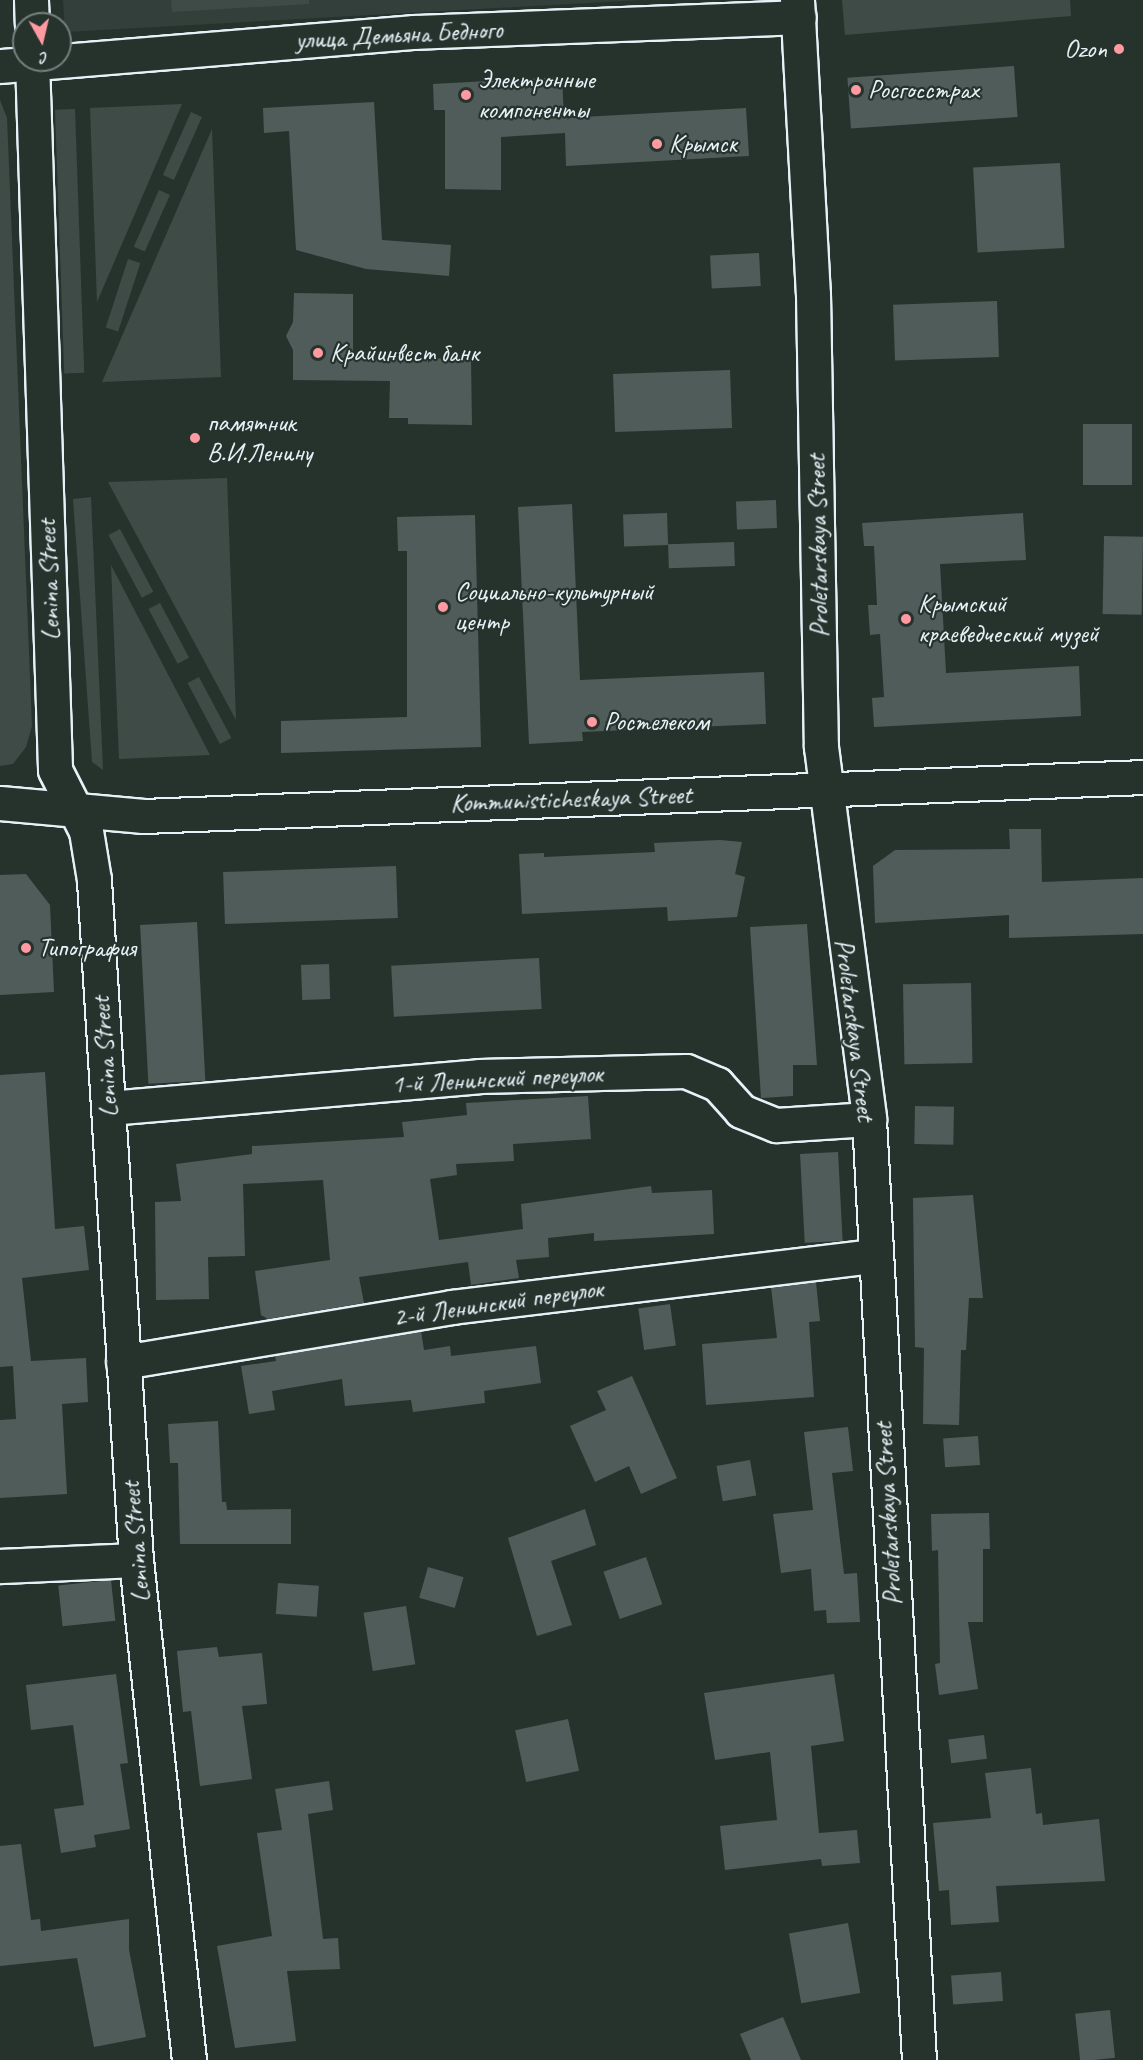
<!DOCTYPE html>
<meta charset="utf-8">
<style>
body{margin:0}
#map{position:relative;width:1143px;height:2060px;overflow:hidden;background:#26332d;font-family:Caveat,sans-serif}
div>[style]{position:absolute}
.built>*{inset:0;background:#333f3a}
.green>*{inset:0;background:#3e4b47;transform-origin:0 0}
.building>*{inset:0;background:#505c59;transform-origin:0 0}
.roads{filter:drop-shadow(2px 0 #e8f1f8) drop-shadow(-2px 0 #e8f1f8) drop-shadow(0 2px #e8f1f8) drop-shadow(0 -2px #e8f1f8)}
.minor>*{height:33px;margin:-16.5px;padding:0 16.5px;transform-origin:16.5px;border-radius:16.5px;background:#26332d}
.major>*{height:33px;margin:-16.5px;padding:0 16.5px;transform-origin:16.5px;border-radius:16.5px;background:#26332d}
.dots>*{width:16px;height:16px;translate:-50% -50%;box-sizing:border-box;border:3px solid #26332d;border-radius:50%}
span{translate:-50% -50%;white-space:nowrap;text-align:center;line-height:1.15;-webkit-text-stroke:4.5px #26332d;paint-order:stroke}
.street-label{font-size:26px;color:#e8f1f8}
.poi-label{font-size:26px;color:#e8f1f8}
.right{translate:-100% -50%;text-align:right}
.left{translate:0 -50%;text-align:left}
.north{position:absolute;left:12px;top:12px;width:60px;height:60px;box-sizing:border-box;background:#26332d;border:2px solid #747f7e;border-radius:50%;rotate:172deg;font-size:16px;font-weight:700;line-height:24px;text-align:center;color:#e8f1f8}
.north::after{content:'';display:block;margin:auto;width:21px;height:27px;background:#ff9aa2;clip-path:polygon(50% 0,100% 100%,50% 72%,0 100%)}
</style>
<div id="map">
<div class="built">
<i style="clip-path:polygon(63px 0,642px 0,65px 32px)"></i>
</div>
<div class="green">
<i style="clip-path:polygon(171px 0,309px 0,309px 4px,172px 12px)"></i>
<i style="clip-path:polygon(842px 0,1070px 0,1071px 16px,845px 35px)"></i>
<i style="clip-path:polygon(0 100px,7px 118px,32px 726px,26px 747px,13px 764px,0 766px)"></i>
<i style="clip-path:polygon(182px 104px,97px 302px,90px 108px)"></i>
<i style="left:75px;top:109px;width:264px;height:20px;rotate:88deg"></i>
<i style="left:191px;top:112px;width:12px;height:69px;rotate:24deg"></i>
<i style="clip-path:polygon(212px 129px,221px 377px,102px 382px)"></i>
<i style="left:159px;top:190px;width:12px;height:62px;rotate:24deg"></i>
<i style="left:128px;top:259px;width:13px;height:72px;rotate:18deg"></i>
<i style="clip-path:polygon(227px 478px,236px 720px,108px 482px)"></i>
<i style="clip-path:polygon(91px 497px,103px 770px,92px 762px,73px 499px)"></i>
<i style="left:120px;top:529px;width:71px;height:13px;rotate:62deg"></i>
<i style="clip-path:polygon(111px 565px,210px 755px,119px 759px)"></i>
<i style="left:160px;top:603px;width:62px;height:13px;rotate:62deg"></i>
<i style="left:199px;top:677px;width:69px;height:13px;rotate:62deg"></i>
</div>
<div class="building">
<i style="left:1014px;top:66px;width:51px;height:167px;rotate:86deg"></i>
<i style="clip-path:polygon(562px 77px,564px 118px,746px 108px,749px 156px,566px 166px,565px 133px,501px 137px,501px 190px,445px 189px,445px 110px,434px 110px,433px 84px)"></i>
<i style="clip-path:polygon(374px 102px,382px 240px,451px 245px,449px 276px,366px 269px,296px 250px,289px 131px,264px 133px,263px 108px)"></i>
<i style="left:1060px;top:163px;width:85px;height:87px;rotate:87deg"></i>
<i style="left:759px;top:253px;width:33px;height:49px;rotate:87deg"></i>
<i style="clip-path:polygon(294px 293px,353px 294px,353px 357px,471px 359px,472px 425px,408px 424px,408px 418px,389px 418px,390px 381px,293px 380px,293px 350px,286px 336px,293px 322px)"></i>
<i style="left:997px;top:301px;width:56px;height:104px;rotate:88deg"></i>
<i style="left:730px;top:370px;width:58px;height:117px;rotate:88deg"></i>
<i style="left:1083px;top:424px;width:49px;height:61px"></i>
<i style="left:776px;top:500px;width:28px;height:40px;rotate:88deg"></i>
<i style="clip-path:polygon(572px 504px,580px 680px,764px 672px,766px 724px,582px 732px,583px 741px,529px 744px,518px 507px)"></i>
<i style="left:667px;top:513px;width:32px;height:44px;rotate:88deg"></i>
<i style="clip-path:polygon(1023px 513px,1026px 560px,940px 564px,946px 673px,1079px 666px,1081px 716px,874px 727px,872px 698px,884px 697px,880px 634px,870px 635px,868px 605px,877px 605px,874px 546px,864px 546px,862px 523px)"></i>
<i style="clip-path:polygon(475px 515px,481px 747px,281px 753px,281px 721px,407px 717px,407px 551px,398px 551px,397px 517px)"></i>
<i style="left:1104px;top:536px;width:39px;height:78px;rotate:1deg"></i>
<i style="left:734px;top:542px;width:24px;height:66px;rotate:88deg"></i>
<i style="clip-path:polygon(1009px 829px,1041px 829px,1042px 882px,1143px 878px,1143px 934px,1009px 938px,1009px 915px,875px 923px,873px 866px,895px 850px,1010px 849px)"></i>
<i style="clip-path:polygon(720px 840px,742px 842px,735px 874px,745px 877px,737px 917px,668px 921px,667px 907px,522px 914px,519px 854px,544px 853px,544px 857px,655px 852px,654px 843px)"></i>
<i style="left:396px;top:866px;width:52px;height:173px;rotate:88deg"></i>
<i style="clip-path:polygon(26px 874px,50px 905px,54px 992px,0 995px,0 875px)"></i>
<i style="left:197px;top:922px;width:159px;height:57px;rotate:87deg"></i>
<i style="clip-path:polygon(807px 924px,817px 1065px,793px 1065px,793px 1096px,761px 1098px,750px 927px)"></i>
<i style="left:539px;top:958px;width:51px;height:148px;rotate:87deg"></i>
<i style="left:329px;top:964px;width:35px;height:28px;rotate:88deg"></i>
<i style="left:971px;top:983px;width:80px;height:68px;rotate:89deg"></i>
<i style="clip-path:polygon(45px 1072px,55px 1229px,84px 1226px,89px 1270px,22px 1278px,31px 1361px,86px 1358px,88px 1402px,62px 1404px,67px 1494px,0 1498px,0 1420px,16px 1419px,13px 1366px,0 1367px,0 1075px)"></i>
<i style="clip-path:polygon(588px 1096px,591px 1139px,513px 1144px,514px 1161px,456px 1164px,457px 1175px,430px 1179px,439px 1240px,523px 1229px,521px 1204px,651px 1186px,652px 1193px,712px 1190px,714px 1234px,594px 1241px,594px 1233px,548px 1238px,549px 1257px,516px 1260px,519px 1278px,471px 1285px,468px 1262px,359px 1277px,364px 1303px,268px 1319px,261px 1315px,255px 1271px,330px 1260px,323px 1180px,243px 1184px,245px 1256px,208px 1257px,209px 1299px,156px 1300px,155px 1202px,181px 1201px,176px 1164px,252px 1154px,252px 1146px,404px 1137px,402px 1122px,467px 1115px,466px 1103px)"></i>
<i style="left:915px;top:1106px;width:39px;height:38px;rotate:1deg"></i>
<i style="left:838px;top:1152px;width:89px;height:38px;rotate:87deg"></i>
<i style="clip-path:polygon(973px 1195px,983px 1298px,969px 1298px,966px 1350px,961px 1350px,959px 1425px,923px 1424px,924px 1348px,915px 1347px,913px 1198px)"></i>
<i style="clip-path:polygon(816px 1282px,820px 1321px,809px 1322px,814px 1397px,706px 1405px,702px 1344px,777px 1338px,771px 1287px)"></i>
<i style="left:670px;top:1304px;width:42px;height:32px;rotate:82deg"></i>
<i style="clip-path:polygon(421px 1331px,424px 1350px,450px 1346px,451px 1356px,536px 1346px,541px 1383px,484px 1391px,485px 1403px,413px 1412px,411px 1400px,345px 1406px,342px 1379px,272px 1391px,275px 1410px,249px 1414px,241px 1366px,276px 1361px,275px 1356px)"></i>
<i style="clip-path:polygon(632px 1376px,677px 1478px,641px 1494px,629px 1466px,595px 1482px,570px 1426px,606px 1410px,597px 1391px)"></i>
<i style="clip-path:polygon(218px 1421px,222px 1502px,226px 1502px,227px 1510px,291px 1509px,291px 1544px,180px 1544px,178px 1463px,170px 1463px,168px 1424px)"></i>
<i style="clip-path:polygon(848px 1427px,853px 1471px,832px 1473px,844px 1574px,857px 1573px,860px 1622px,827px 1623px,826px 1610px,814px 1611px,811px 1569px,781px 1573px,773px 1514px,813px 1510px,804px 1432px)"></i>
<i style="left:978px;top:1436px;width:29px;height:35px;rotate:86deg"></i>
<i style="left:750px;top:1460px;width:36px;height:34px;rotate:80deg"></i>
<i style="clip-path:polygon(585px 1509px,596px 1545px,551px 1561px,572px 1625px,537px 1636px,508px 1538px)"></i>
<i style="clip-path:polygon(989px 1513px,990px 1549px,983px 1549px,983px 1622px,968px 1622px,978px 1689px,939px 1695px,935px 1664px,940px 1663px,938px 1550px,932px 1551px,931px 1514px)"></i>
<i style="left:646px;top:1557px;width:50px;height:45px;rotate:71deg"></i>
<i style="left:428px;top:1567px;width:37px;height:32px;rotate:16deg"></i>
<i style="left:111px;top:1580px;width:41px;height:53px;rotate:84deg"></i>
<i style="left:278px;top:1583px;width:41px;height:31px;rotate:4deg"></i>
<i style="left:406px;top:1606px;width:59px;height:43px;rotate:81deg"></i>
<i style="clip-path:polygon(217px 1647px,219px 1657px,262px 1653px,267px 1704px,242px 1706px,252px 1779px,200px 1786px,191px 1711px,183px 1712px,177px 1651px)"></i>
<i style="clip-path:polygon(116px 1674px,128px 1763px,120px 1764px,130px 1829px,94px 1835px,96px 1847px,61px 1853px,54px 1809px,84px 1805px,73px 1725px,31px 1730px,26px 1685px)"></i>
<i style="clip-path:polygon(834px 1674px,844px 1741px,811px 1746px,819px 1833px,857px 1830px,860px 1863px,822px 1866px,821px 1859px,725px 1870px,720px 1826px,777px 1820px,770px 1752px,715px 1760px,704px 1693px)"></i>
<i style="left:568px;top:1719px;width:53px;height:54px;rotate:78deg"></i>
<i style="left:984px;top:1735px;width:24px;height:36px;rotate:83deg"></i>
<i style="clip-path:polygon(1031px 1768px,1036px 1814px,1042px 1813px,1043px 1825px,1099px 1819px,1105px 1881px,996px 1886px,999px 1922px,951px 1925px,949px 1890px,939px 1891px,933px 1823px,991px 1818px,985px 1773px)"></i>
<i style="clip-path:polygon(329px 1781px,333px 1810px,308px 1814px,323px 1939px,338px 1938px,340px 1969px,287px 1971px,296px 2041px,235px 2048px,217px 1946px,272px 1936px,257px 1833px,282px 1830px,275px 1789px)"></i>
<i style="clip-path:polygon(21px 1844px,31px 1920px,40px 1919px,41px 1931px,129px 1919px,129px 1950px,146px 2037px,94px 2047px,77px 1958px,0 1966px,0 1846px)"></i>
<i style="left:848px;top:1923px;width:71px;height:60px;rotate:80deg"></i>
<i style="left:1001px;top:1972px;width:29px;height:50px;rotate:86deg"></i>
<i style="left:1110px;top:2010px;width:48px;height:35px;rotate:84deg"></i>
<i style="clip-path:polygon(783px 2017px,801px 2060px,751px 2060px,740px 2034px)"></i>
</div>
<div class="roads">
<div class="minor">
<i style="left:31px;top:0;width:24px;rotate:88deg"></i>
<i style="left:797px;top:0;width:294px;rotate:86.9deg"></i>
<i style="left:813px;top:294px;width:453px;rotate:89deg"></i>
<i style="left:821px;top:747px;width:375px;rotate:82.6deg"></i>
<i style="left:869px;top:1119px;width:942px;rotate:86.96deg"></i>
<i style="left:32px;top:60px;width:710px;rotate:88.14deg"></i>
<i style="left:55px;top:770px;width:68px;rotate:63.1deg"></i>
<i style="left:86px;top:831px;width:50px;rotate:80.7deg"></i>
<i style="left:94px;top:880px;width:681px;rotate:86.47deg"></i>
<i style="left:136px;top:1560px;width:503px;rotate:83.95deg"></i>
<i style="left:0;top:66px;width:415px;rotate:-4.7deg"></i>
<i style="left:414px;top:32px;width:385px;rotate:-2.2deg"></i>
<i style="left:109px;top:1108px;width:371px;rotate:-4.9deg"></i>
<i style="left:479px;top:1076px;width:207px;rotate:-1.4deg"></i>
<i style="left:686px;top:1071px;width:34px;rotate:23deg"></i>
<i style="left:717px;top:1084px;width:36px;rotate:48deg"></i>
<i style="left:741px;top:1111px;width:38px;rotate:22deg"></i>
<i style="left:776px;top:1125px;width:93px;rotate:-3.7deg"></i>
<i style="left:123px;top:1362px;width:334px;rotate:-9.5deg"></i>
<i style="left:452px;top:1307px;width:425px;rotate:-6.9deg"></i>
<i style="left:0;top:1566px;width:136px;rotate:-2.5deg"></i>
</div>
<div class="major">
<i style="left:0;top:803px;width:144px;rotate:5.2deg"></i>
<i style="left:143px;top:816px;width:1001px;rotate:-2.23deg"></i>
</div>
</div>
<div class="dots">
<i style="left:1119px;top:49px;background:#ff9aa2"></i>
<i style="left:856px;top:90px;background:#ff9aa2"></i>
<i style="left:466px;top:95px;background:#ff9aa2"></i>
<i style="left:657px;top:144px;background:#ff9aa2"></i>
<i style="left:318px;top:353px;background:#ff9aa2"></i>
<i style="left:195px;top:438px;background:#ff9aa2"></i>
<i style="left:443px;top:607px;background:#ff9aa2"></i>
<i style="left:906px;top:619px;background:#ff9aa2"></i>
<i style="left:592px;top:722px;background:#ff9aa2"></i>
<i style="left:26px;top:948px;background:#ff9aa2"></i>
</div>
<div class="street-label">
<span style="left:399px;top:35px;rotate:-3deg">улица Демьяна Бедного</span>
<span style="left:818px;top:546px;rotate:-91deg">Proletarskaya Street</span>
<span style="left:49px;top:580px;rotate:-92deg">Lenina Street</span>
<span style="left:571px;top:799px;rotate:-2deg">Kommunisticheskaya Street</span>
<span style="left:855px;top:1030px;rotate:83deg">Proletarskaya Street</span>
<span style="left:105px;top:1057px;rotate:-94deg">Lenina Street</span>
<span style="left:497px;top:1079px;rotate:-3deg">1-й Ленинский переулок</span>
<span style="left:498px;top:1303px;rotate:-8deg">2-й Ленинский переулок</span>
<span style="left:888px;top:1514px;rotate:-93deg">Proletarskaya Street</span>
<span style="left:136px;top:1542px;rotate:-95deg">Lenina Street</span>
</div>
<div class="poi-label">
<span class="right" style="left:1107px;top:49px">Ozon</span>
<span class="left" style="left:478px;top:95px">Электронные<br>компоненты</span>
<span class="left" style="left:868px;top:90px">Росгосстрах</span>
<span class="left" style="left:669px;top:144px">Крымск</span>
<span class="left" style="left:330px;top:353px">Крайинвест банк</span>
<span class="left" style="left:207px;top:438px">памятник<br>В.И.Ленину</span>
<span class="left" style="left:455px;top:607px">Социально-культурный<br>центр</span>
<span class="left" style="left:918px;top:619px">Крымский<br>краеведческий музей</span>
<span class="left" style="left:604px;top:722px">Ростелеком</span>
<span class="left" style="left:38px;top:948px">Типография</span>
</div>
<div class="north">С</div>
</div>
